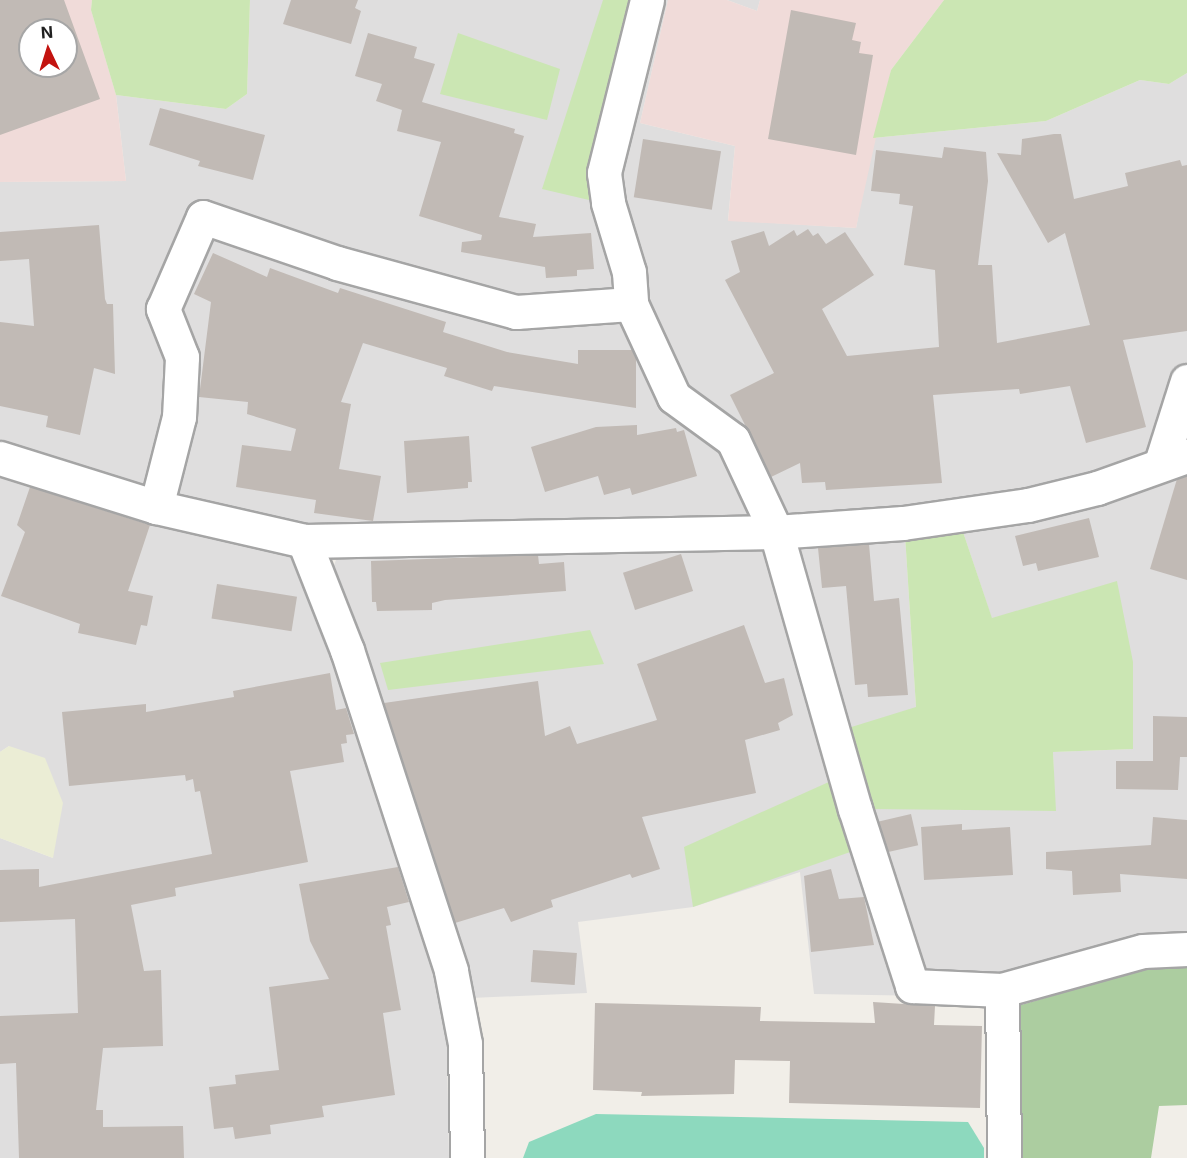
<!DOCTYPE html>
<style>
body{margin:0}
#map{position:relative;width:1187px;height:1158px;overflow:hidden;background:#f1eee8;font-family:Inter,sans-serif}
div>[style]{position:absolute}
.residential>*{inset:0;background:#dfdede}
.commercial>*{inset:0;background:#f0dbd9}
.farmland>*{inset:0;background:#ebedd5}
.grass>*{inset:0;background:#cbe6b3}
.forest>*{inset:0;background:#accda0}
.pitch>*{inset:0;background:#8dd9be}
.building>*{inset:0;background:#c1bab5;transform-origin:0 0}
.roads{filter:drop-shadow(2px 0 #a5a5a5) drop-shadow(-2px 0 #a5a5a5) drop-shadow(0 2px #a5a5a5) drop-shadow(0 -2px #a5a5a5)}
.minor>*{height:33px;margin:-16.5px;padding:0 16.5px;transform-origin:16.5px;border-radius:16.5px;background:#fff}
span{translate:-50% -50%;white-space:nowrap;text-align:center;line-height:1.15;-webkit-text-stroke:4.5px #fff;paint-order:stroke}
.north{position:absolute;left:18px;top:18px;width:60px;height:60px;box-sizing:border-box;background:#fff;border:2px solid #a6a6a6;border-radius:50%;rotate:356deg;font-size:16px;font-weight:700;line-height:24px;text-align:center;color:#212121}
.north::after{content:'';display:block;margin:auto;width:21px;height:27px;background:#c3130f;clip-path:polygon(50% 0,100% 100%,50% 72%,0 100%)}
</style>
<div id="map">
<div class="residential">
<i style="clip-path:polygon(250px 0,668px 0,640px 123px,735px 146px,728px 220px,856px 228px,873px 138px,1046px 121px,1140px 80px,1169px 84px,1187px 73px,1187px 447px,1088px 479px,945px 506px,764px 520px,312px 531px,0 449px,0 182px,126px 181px,116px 95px,226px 109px,247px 94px)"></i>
<i style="clip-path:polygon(727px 0,760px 0,757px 11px)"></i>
<i style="clip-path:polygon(1187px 463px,1187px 964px,1148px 968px,1014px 1007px,987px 997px,814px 994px,800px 872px,693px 907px,578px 922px,587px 993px,471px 998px,330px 576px,339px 552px,905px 535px,916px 707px,1055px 811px,1053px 752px,1133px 749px,1117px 582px,992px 619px,962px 529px)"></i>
<i style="clip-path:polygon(0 469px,290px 552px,338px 663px,446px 995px,449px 1158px,0 1158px,0 838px,53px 858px,9px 746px,0 752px)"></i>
</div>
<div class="commercial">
<i style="clip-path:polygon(evenodd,0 0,92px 0,91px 10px,116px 95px,126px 181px,0 182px,0 0,30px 30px,66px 30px,66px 66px,30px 66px,30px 30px)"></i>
<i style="clip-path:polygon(668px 0,727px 0,757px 11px,760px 0,944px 0,891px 70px,856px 228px,728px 221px,735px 146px,640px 123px)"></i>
</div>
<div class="farmland">
<i style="clip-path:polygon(9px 746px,45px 758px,63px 803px,53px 858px,0 838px,0 752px)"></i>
</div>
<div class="grass">
<i style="clip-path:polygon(92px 0,250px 0,247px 94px,226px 109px,116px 95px,91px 10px)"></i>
<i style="clip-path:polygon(603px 0,636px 0,589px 200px,542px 189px)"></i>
<i style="clip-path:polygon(944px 0,1187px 0,1187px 73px,1169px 84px,1140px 80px,1046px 121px,873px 138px,891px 70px)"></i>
<i style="clip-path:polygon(458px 33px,560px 69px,547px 120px,440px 94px)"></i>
<i style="clip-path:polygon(962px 529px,992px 618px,1117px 581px,1133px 662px,1133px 749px,1053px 752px,1056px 811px,869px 809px,845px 729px,916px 707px,905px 535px)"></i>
<i style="clip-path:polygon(590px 630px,604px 664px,388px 690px,380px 663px)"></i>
<i style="clip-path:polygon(831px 781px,856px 850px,693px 907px,684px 847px)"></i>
</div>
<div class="forest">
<i style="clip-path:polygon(1187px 964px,1187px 1105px,1159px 1106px,1151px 1158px,1018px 1158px,1014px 1007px,1148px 968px)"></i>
</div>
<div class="pitch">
<i style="clip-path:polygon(596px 1114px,968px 1122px,984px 1148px,984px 1158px,523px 1158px,529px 1142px)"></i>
</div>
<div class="building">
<i style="clip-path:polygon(evenodd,0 0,64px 0,100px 99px,0 135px,0 0,30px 30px,66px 30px,66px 66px,30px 66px,30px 30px)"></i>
<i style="clip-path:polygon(291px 0,358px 0,355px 8px,361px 11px,351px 44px,283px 24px)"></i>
<i style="clip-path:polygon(791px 10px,856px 23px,852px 40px,861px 42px,859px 53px,873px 55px,856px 155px,768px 139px)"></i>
<i style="clip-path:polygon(368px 33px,417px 47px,414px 58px,435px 64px,422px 102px,515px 129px,514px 133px,524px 136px,499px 217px,536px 224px,533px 237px,591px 233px,594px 269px,577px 270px,577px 276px,546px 278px,545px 267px,461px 252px,462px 242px,481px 240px,482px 235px,419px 216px,441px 142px,397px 131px,402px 110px,376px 101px,382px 84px,355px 76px)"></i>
<i style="clip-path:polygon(160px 108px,265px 135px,253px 180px,198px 166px,200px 161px,149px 145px)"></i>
<i style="clip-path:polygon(1054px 134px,1061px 134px,1074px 199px,1128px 186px,1125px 173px,1180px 160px,1182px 166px,1187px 165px,1187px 331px,1123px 340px,1146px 427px,1086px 443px,1070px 386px,1020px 394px,1019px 389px,933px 395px,942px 483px,826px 490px,825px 482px,802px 483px,800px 463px,771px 477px,730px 395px,774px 373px,725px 280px,740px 272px,731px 241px,764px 231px,769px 246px,794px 230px,797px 236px,808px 229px,813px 236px,818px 233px,826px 244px,845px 232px,874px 275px,822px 309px,847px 356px,939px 347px,935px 270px,904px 265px,913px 206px,899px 204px,900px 194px,871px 191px,876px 150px,942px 158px,944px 147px,986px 152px,988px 181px,978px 265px,992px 265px,997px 343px,1090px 325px,1065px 233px,1048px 243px,997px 153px,1021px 155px,1022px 139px)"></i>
<i style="left:643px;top:139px;width:79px;height:59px;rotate:9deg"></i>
<i style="clip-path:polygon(99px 225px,105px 299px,107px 304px,113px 304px,115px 374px,94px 368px,80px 435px,46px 427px,48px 416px,0 406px,0 322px,34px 326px,29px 259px,0 261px,0 232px)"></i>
<i style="clip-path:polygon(213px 253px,267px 277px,270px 268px,338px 293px,340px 288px,446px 322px,443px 332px,507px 352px,578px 364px,578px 350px,632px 350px,636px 358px,636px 408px,494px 386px,492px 391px,444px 376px,447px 368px,363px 343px,341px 402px,351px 404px,339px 469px,381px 476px,373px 521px,314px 513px,316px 500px,236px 487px,242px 445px,291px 451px,296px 429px,247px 414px,248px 402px,199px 397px,211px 302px,194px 294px)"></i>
<i style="clip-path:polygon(637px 425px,637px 435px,676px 428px,677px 432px,684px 430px,697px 476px,632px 495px,630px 488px,604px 495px,598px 476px,545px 492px,531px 447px,596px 427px)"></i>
<i style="clip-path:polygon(469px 436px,472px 482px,468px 482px,468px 488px,407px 493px,404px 441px)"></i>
<i style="clip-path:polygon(1187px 476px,1187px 580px,1150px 569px,1177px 479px)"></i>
<i style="clip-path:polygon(30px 487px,150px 525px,128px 591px,153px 596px,147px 626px,141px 625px,136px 645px,78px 633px,80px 624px,1px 596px,25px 532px,17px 525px)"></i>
<i style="clip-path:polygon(1089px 518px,1099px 557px,1038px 571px,1036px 563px,1023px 566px,1015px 536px)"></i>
<i style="clip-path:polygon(869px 544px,874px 601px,899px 598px,908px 695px,868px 697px,867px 684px,855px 685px,846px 586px,822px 588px,818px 548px)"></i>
<i style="left:681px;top:554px;width:39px;height:61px;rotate:72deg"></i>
<i style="clip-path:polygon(538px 555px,539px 564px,564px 562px,566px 591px,445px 600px,432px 603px,432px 610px,377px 611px,376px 602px,372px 602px,371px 561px)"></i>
<i style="left:217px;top:584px;width:81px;height:35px;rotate:9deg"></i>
<i style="clip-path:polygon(744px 625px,765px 683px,784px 678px,793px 715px,778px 723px,780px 730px,745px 740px,756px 793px,642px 817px,660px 869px,632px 878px,630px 874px,551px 900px,553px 907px,511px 922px,504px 908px,455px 923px,384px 703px,538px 681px,545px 736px,570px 726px,577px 744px,657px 720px,637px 664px)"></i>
<i style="clip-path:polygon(330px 673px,336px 710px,346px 708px,354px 734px,346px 735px,347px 743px,341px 744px,344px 762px,290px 771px,308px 862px,175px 888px,176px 896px,131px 905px,144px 971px,161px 970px,163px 1046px,103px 1048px,96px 1110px,103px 1110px,103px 1127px,183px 1126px,184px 1158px,19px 1158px,16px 1063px,0 1064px,0 1016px,78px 1013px,75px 919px,0 922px,0 870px,39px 869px,39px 887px,212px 854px,200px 791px,195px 792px,193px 779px,186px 781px,185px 775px,69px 786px,62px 712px,146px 704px,146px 712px,234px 697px,233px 691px)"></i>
<i style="clip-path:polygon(1153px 716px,1187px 717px,1187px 757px,1180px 757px,1178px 790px,1116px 789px,1116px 761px,1153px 761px)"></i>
<i style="left:911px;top:814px;width:32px;height:33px;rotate:77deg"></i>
<i style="clip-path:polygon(1153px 817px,1187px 820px,1187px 879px,1120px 874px,1121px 892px,1073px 895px,1072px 871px,1046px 869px,1046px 852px,1151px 845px)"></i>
<i style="clip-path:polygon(962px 824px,962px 830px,1010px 827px,1013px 875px,924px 880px,921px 827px)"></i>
<i style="clip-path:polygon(398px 867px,409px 902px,387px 907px,391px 925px,386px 926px,401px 1010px,383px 1013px,395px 1095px,322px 1106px,324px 1117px,270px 1125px,271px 1134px,235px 1139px,233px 1127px,214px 1129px,209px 1087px,236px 1084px,235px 1075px,279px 1070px,269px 987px,329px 979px,310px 941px,299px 884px)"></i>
<i style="clip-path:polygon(831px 869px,839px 899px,864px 897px,874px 945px,811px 952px,804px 876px)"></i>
<i style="left:533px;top:950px;width:44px;height:32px;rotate:4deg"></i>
<i style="clip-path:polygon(873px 1002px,935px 1006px,934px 1025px,982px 1026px,980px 1108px,789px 1103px,790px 1061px,735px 1060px,734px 1094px,641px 1096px,642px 1092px,593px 1090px,595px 1003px,761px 1007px,760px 1021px,875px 1023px)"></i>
</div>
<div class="roads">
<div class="minor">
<i style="left:647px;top:0;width:178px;rotate:104deg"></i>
<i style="left:604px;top:173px;width:30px;rotate:82deg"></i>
<i style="left:608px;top:203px;width:72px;rotate:73.1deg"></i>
<i style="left:629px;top:272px;width:32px;rotate:86deg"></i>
<i style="left:631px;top:304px;width:102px;rotate:65.2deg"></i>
<i style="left:674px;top:397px;width:73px;rotate:36.1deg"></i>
<i style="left:733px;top:440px;width:102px;rotate:64.9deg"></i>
<i style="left:776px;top:532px;width:288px;rotate:74.1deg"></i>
<i style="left:855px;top:809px;width:186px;rotate:72.1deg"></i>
<i style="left:912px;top:986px;width:90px;rotate:2.5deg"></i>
<i style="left:1002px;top:990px;width:146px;rotate:-15.5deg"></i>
<i style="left:1143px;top:951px;width:44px;rotate:-2.6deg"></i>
<i style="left:0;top:458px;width:164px;rotate:17.4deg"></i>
<i style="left:156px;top:507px;width:152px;rotate:12.9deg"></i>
<i style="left:304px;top:541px;width:472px;rotate:-1.1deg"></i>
<i style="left:776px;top:532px;width:127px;rotate:-4.1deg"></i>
<i style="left:903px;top:523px;width:126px;rotate:-8.2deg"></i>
<i style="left:1028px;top:505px;width:71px;rotate:-13.8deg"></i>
<i style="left:1097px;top:488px;width:96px;rotate:-19.6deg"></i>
<i style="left:1161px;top:463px;width:86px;rotate:-72.4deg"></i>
<i style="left:156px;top:507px;width:93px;rotate:-75.7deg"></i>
<i style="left:179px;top:417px;width:60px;rotate:-87.1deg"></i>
<i style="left:182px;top:357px;width:52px;rotate:-111.6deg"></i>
<i style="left:163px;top:309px;width:100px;rotate:-66.5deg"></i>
<i style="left:203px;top:217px;width:142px;rotate:18.9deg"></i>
<i style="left:337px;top:263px;width:186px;rotate:15.3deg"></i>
<i style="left:516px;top:312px;width:115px;rotate:-4deg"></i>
<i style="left:304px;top:541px;width:117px;rotate:68.5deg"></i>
<i style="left:347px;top:650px;width:337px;rotate:72deg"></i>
<i style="left:451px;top:971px;width:74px;rotate:79.1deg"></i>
<i style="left:465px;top:1044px;width:114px;rotate:89deg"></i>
<i style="left:1002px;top:990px;width:168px;rotate:89.3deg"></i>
</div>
</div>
<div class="north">N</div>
</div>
